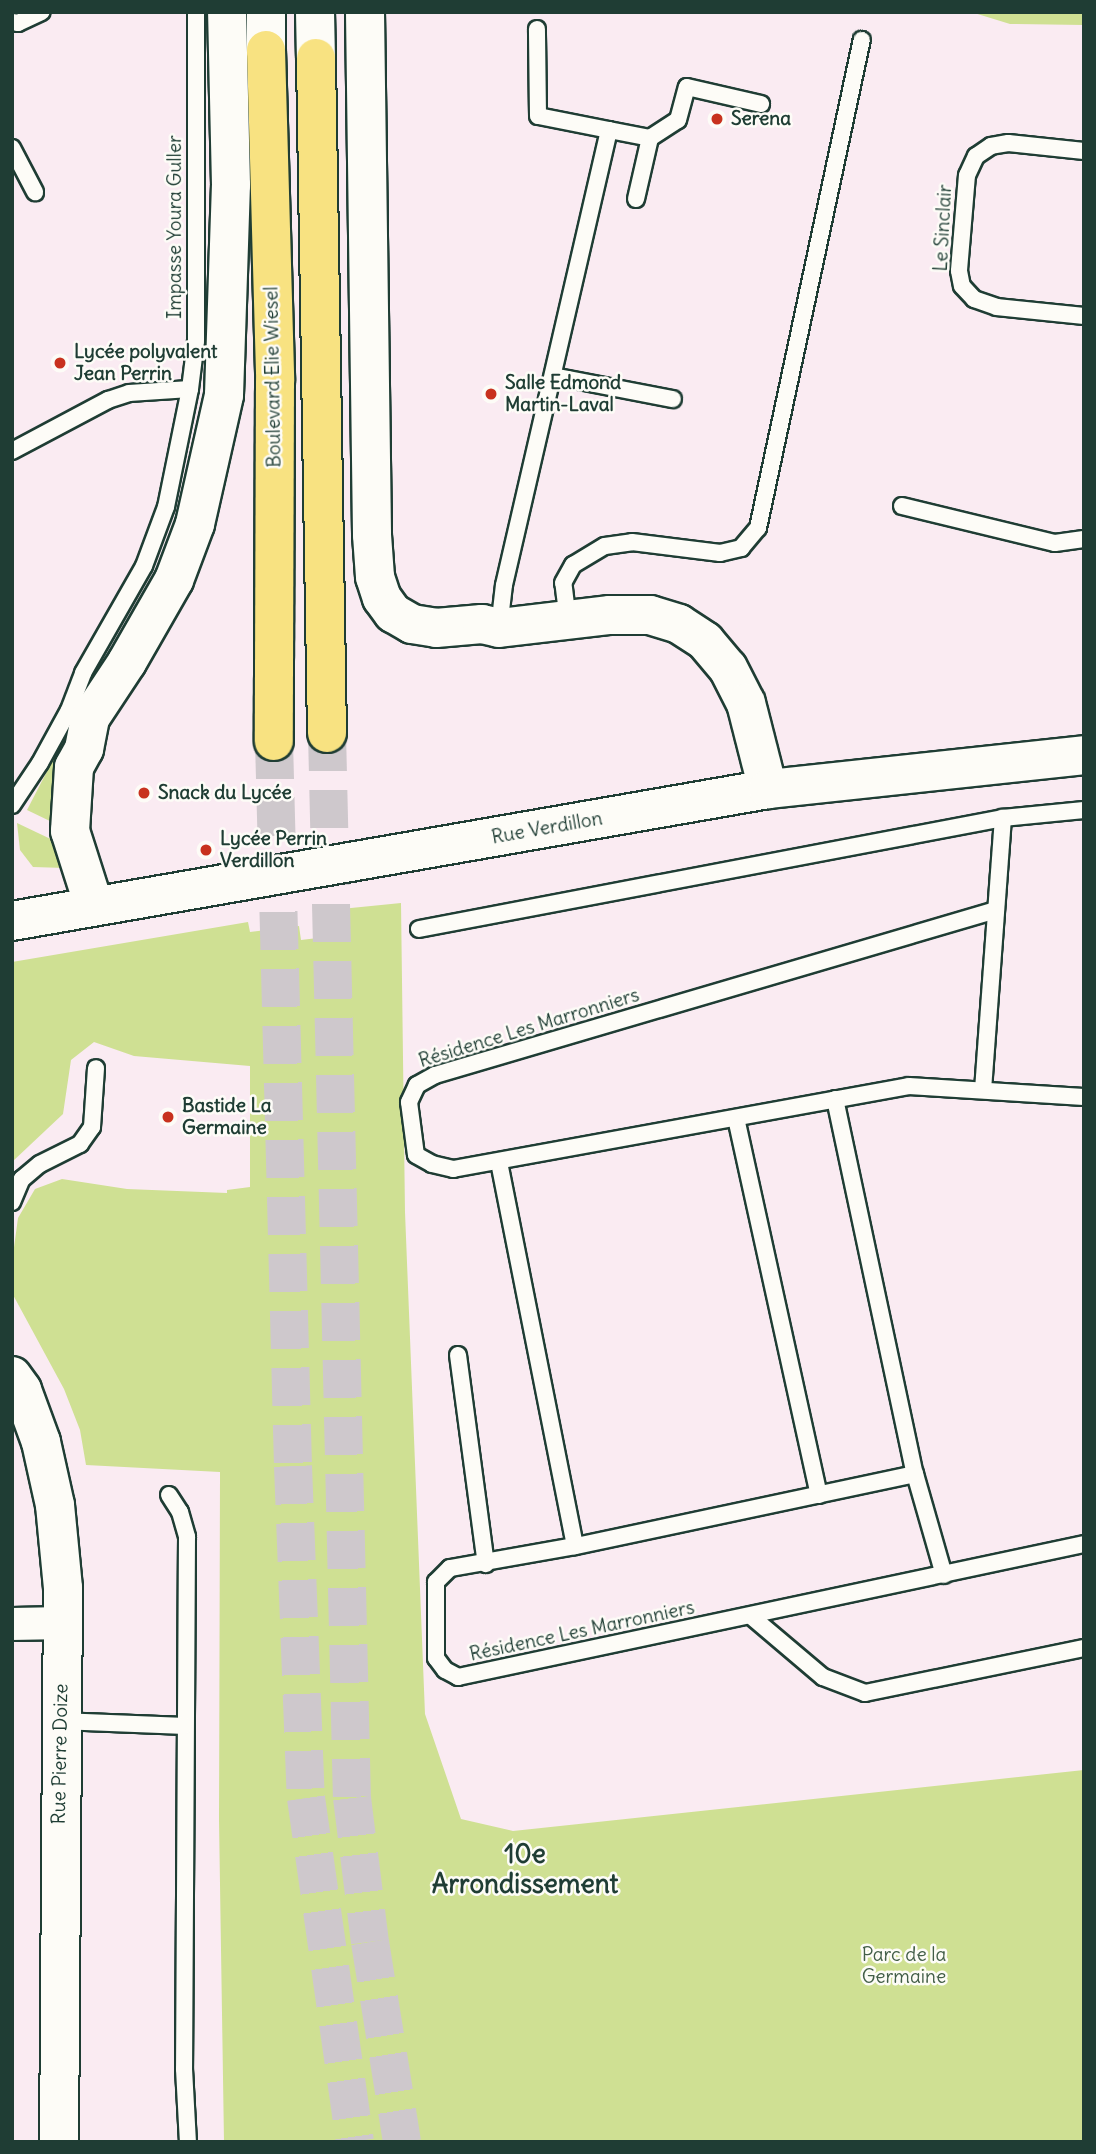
<!DOCTYPE html>
<meta charset="utf-8">
<style>
body{margin:0}
#map{position:relative;width:1096px;height:2154px;overflow:hidden;background:#faebf2;font-family:Delius,sans-serif}
div>[style]{position:absolute}
.green>*{inset:0;background:#cfe093}
.trunk-tunnel>*{height:38px;margin-top:-19px;transform-origin:0;background:repeating-linear-gradient(90deg,#cec8cc 0 38px,transparent 0 57px)}
.roads{filter:drop-shadow(2px 0 #1f3d34) drop-shadow(-2px 0 #1f3d34) drop-shadow(0 2px #1f3d34) drop-shadow(0 -2px #1f3d34)}
.service>*{height:16px;margin:-8px;padding:0 8px;transform-origin:8px;border-radius:8px;background:#fdfcf7}
.minor>*{height:32px;margin:-16px;padding:0 16px;transform-origin:16px;border-radius:16px;background:#fdfcf7}
.tertiary>*{height:38px;margin:-19px;padding:0 19px;transform-origin:19px;border-radius:19px;background:#fdfcf7}
.trunk>*{height:38px;margin:-19px;padding:0 19px;transform-origin:19px;border-radius:19px;background:#f8e281}
.dots>*{width:19px;height:19px;translate:-50% -50%;box-sizing:border-box;border:4px solid #fdfcf7;border-radius:50%}
span{translate:-50% -50%;white-space:nowrap;text-align:center;line-height:1.15;-webkit-text-stroke:5px #fdfcf7;paint-order:stroke}
.poi-label{font-size:19px;color:#1f3d34;font-weight:700}
.left{translate:0 -50%;text-align:left}
.street-label{font-size:19px;color:#1f3d34}
.park-label{font-size:19px;color:#425e47}
.district-label{font-size:26px;color:#1f3d34;font-weight:700}
.frame{position:absolute;inset:0;border:14px solid #1f3d34;pointer-events:none}
</style>
<div id="map">
<div class="green">
<i style="clip-path:polygon(971px 12px,1084px 12px,1084px 25px,1010px 24px)"></i>
<i style="clip-path:polygon(58px 750px,54px 823px,27px 810px)"></i>
<i style="clip-path:polygon(17px 823px,59px 843px,65px 868px,33px 867px,20px 850px)"></i>
<i style="clip-path:polygon(401px 903px,405px 1212px,425px 1714px,461px 1819px,513px 1831px,1084px 1770px,1084px 2142px,224px 2142px,219px 1820px,220px 1472px,86px 1465px,80px 1430px,64px 1389px,12px 1293px,12px 1262px,18px 1218px,35px 1189px,62px 1179px,127px 1189px,227px 1193px,227px 1190px,250px 1187px,250px 1066px,134px 1056px,94px 1042px,71px 1060px,63px 1114px,12px 1162px,12px 962px,248px 922px,250px 932px,299px 926px,301px 940px,342px 935px,341px 909px)"></i>
</div>
<div class="trunk-tunnel">
<i style="left:327px;top:733px;width:1065px;rotate:88.66deg"></i>
<i style="left:352px;top:1798px;width:145px;rotate:82.9deg"></i>
<i style="left:370px;top:1942px;width:203px;rotate:80.9deg"></i>
<i style="left:274px;top:741px;width:725px;rotate:88.5deg"></i>
<i style="left:293px;top:1466px;width:332px;rotate:87.8deg"></i>
<i style="left:306px;top:1798px;width:347px;rotate:81.9deg"></i>
</div>
<div class="roads">
<div class="service">
<i style="left:12px;top:22px;width:6px;rotate:9deg"></i>
<i style="left:18px;top:23px;width:26px;rotate:-25deg"></i>
<i style="left:609px;top:130px;width:42px;rotate:11deg"></i>
<i style="left:650px;top:138px;width:33px;rotate:-33deg"></i>
<i style="left:678px;top:120px;width:34px;rotate:-75deg"></i>
<i style="left:687px;top:87px;width:76px;rotate:12.9deg"></i>
<i style="left:12px;top:148px;width:50px;rotate:62.4deg"></i>
<i style="left:1084px;top:151px;width:76px;rotate:-174deg"></i>
<i style="left:1008px;top:143px;width:17px;rotate:170deg"></i>
<i style="left:991px;top:146px;width:18px;rotate:146deg"></i>
<i style="left:976px;top:156px;width:21px;rotate:115deg"></i>
<i style="left:967px;top:175px;width:96px;rotate:94.8deg"></i>
<i style="left:959px;top:271px;width:15px;rotate:79deg"></i>
<i style="left:962px;top:286px;width:18px;rotate:47deg"></i>
<i style="left:974px;top:299px;width:24px;rotate:19deg"></i>
<i style="left:997px;top:307px;width:87px;rotate:5.9deg"></i>
<i style="left:636px;top:199px;width:63px;rotate:-77.1deg"></i>
<i style="left:553px;top:376px;width:122px;rotate:10.9deg"></i>
<i style="left:12px;top:451px;width:109px;rotate:-28deg"></i>
<i style="left:108px;top:400px;width:22px;rotate:-18deg"></i>
<i style="left:129px;top:393px;width:61px;rotate:-3.8deg"></i>
<i style="left:902px;top:506px;width:157px;rotate:13.6deg"></i>
<i style="left:1055px;top:543px;width:29px;rotate:-8deg"></i>
<i style="left:568px;top:621px;width:38px;rotate:-97deg"></i>
<i style="left:563px;top:583px;width:21px;rotate:-61deg"></i>
<i style="left:573px;top:565px;width:37px;rotate:-31deg"></i>
<i style="left:605px;top:546px;width:27px;rotate:-8deg"></i>
<i style="left:632px;top:542px;width:89px;rotate:7.1deg"></i>
<i style="left:720px;top:553px;width:22px;rotate:-13deg"></i>
<i style="left:741px;top:548px;width:26px;rotate:-50deg"></i>
<i style="left:758px;top:528px;width:499px;rotate:-78deg"></i>
<i style="left:499px;top:628px;width:43px;rotate:-83.4deg"></i>
<i style="left:504px;top:585px;width:467px;rotate:-77deg"></i>
<i style="left:609px;top:130px;width:72px;rotate:-168.8deg"></i>
<i style="left:538px;top:116px;width:87px;rotate:-90.7deg"></i>
<i style="left:12px;top:805px;width:50px;rotate:-56.3deg"></i>
<i style="left:40px;top:763px;width:60px;rotate:-61.3deg"></i>
<i style="left:69px;top:710px;width:40px;rotate:-69deg"></i>
<i style="left:83px;top:673px;width:123px;rotate:-60.3deg"></i>
<i style="left:144px;top:566px;width:63px;rotate:-69.6deg"></i>
<i style="left:166px;top:507px;width:120px;rotate:-78.5deg"></i>
<i style="left:190px;top:389px;width:48px;rotate:-82.9deg"></i>
<i style="left:196px;top:341px;width:329px;rotate:-90deg"></i>
<i style="left:996px;top:910px;width:585px;rotate:163.61deg"></i>
<i style="left:435px;top:1075px;width:21px;rotate:151deg"></i>
<i style="left:417px;top:1085px;width:19px;rotate:115deg"></i>
<i style="left:409px;top:1102px;width:53px;rotate:82.5deg"></i>
<i style="left:416px;top:1155px;width:18px;rotate:29deg"></i>
<i style="left:432px;top:1164px;width:22px;rotate:13deg"></i>
<i style="left:453px;top:1169px;width:463px;rotate:-10.3deg"></i>
<i style="left:909px;top:1086px;width:175px;rotate:3.6deg"></i>
<i style="left:419px;top:929px;width:594px;rotate:-10.76deg"></i>
<i style="left:1003px;top:818px;width:81px;rotate:-5.6deg"></i>
<i style="left:983px;top:1090px;width:273px;rotate:-85.8deg"></i>
<i style="left:835px;top:1099px;width:383px;rotate:78deg"></i>
<i style="left:915px;top:1474px;width:105px;rotate:74deg"></i>
<i style="left:736px;top:1118px;width:386px;rotate:77.6deg"></i>
<i style="left:499px;top:1162px;width:391px;rotate:78.8deg"></i>
<i style="left:12px;top:1202px;width:25px;rotate:-67deg"></i>
<i style="left:22px;top:1179px;width:23px;rotate:-40deg"></i>
<i style="left:40px;top:1164px;width:45px;rotate:-26.6deg"></i>
<i style="left:80px;top:1144px;width:21px;rotate:-55deg"></i>
<i style="left:92px;top:1127px;width:59px;rotate:-86.1deg"></i>
<i style="left:458px;top:1355px;width:211px;rotate:82.4deg"></i>
<i style="left:915px;top:1474px;width:348px;rotate:168deg"></i>
<i style="left:575px;top:1546px;width:127px;rotate:170deg"></i>
<i style="left:450px;top:1568px;width:20px;rotate:135deg"></i>
<i style="left:436px;top:1582px;width:76px;rotate:90deg"></i>
<i style="left:436px;top:1658px;width:15px;rotate:53deg"></i>
<i style="left:445px;top:1670px;width:15px;rotate:28deg"></i>
<i style="left:458px;top:1677px;width:640px;rotate:-11.99deg"></i>
<i style="left:169px;top:1495px;width:20px;rotate:57deg"></i>
<i style="left:180px;top:1512px;width:26px;rotate:74deg"></i>
<i style="left:187px;top:1537px;width:532px;rotate:90.32deg"></i>
<i style="left:184px;top:2069px;width:73px;rotate:86.9deg"></i>
<i style="left:752px;top:1617px;width:93px;rotate:40.2deg"></i>
<i style="left:823px;top:1677px;width:45px;rotate:20.9deg"></i>
<i style="left:865px;top:1693px;width:224px;rotate:-11.6deg"></i>
<i style="left:61px;top:1721px;width:123px;rotate:2.3deg"></i>
</div>
<div class="minor">
<i style="left:12px;top:1624px;width:50px;rotate:-1.1deg"></i>
</div>
<div class="tertiary">
<i style="left:266px;top:12px;width:38px;rotate:90deg"></i>
<i style="left:315px;top:12px;width:46px;rotate:88.8deg"></i>
<i style="left:365px;top:12px;width:523px;rotate:89.23deg"></i>
<i style="left:372px;top:535px;width:42px;rotate:85.9deg"></i>
<i style="left:375px;top:577px;width:22px;rotate:72deg"></i>
<i style="left:382px;top:598px;width:19px;rotate:54deg"></i>
<i style="left:393px;top:613px;width:22px;rotate:30deg"></i>
<i style="left:412px;top:624px;width:24px;rotate:9deg"></i>
<i style="left:436px;top:628px;width:46px;rotate:-5deg"></i>
<i style="left:482px;top:624px;width:17px;rotate:13deg"></i>
<i style="left:499px;top:628px;width:112px;rotate:-6.7deg"></i>
<i style="left:610px;top:615px;width:40px"></i>
<i style="left:650px;top:615px;width:30px;rotate:17deg"></i>
<i style="left:679px;top:624px;width:31px;rotate:33deg"></i>
<i style="left:705px;top:641px;width:35px;rotate:50deg"></i>
<i style="left:728px;top:668px;width:39px;rotate:63deg"></i>
<i style="left:746px;top:703px;width:89px;rotate:75.7deg"></i>
<i style="left:94px;top:906px;width:79px;rotate:-107.7deg"></i>
<i style="left:70px;top:831px;width:64px;rotate:-86.4deg"></i>
<i style="left:74px;top:767px;width:21px;rotate:-61deg"></i>
<i style="left:84px;top:749px;width:32px;rotate:-79deg"></i>
<i style="left:90px;top:718px;width:67px;rotate:-56.5deg"></i>
<i style="left:127px;top:662px;width:95px;rotate:-60.2deg"></i>
<i style="left:174px;top:580px;width:60px;rotate:-69.4deg"></i>
<i style="left:195px;top:524px;width:132px;rotate:-77.3deg"></i>
<i style="left:224px;top:395px;width:210px;rotate:-88.1deg"></i>
<i style="left:231px;top:185px;width:173px;rotate:-91.3deg"></i>
<i style="left:12px;top:921px;width:767px;rotate:-9.9deg"></i>
<i style="left:768px;top:789px;width:318px;rotate:-6.1deg"></i>
<i style="left:12px;top:1376px;width:17px;rotate:54deg"></i>
<i style="left:22px;top:1390px;width:55px;rotate:69.9deg"></i>
<i style="left:41px;top:1442px;width:65px;rotate:77.5deg"></i>
<i style="left:55px;top:1505px;width:83px;rotate:84.5deg"></i>
<i style="left:63px;top:1588px;width:554px;rotate:90.41deg"></i>
</div>
<div class="trunk">
<i style="left:266px;top:50px;width:331px;rotate:88.4deg"></i>
<i style="left:275px;top:381px;width:360px;rotate:90.2deg"></i>
<i style="left:316px;top:58px;width:675px;rotate:89.07deg"></i>
</div>
</div>
<div class="dots">
<i style="left:717px;top:119px;background:#c8321e"></i>
<i style="left:60px;top:363px;background:#c8321e"></i>
<i style="left:491px;top:394px;background:#c8321e"></i>
<i style="left:144px;top:793px;background:#c8321e"></i>
<i style="left:206px;top:850px;background:#c8321e"></i>
<i style="left:168px;top:1117px;background:#c8321e"></i>
</div>
<div class="poi-label">
<span class="left" style="left:731px;top:119px">Serena</span>
<span class="left" style="left:74px;top:363px">Lycée polyvalent<br>Jean Perrin</span>
<span class="left" style="left:505px;top:394px">Salle Edmond<br>Martin-Laval</span>
<span class="left" style="left:158px;top:793px">Snack du Lycée</span>
<span class="left" style="left:220px;top:850px">Lycée Perrin<br>Verdillon</span>
<span class="left" style="left:182px;top:1117px">Bastide La<br>Germaine</span>
</div>
<div class="street-label">
<span style="left:175px;top:227px;rotate:-90deg">Impasse Youra Guller</span>
<span style="left:943px;top:228px;rotate:-87deg">Le Sinclair</span>
<span style="left:273px;top:377px;rotate:-91deg">Boulevard Elie Wiesel</span>
<span style="left:547px;top:828px;rotate:-10deg">Rue Verdillon</span>
<span style="left:529px;top:1028px;rotate:-17deg">Résidence Les Marronniers</span>
<span style="left:582px;top:1631px;rotate:-12deg">Résidence Les Marronniers</span>
<span style="left:60px;top:1754px;rotate:-89deg">Rue Pierre Doize</span>
</div>
<div class="park-label">
<span style="left:904px;top:1966px">Parc de la<br>Germaine</span>
</div>
<div class="district-label">
<span style="left:525px;top:1869px">10e<br>Arrondissement</span>
</div>
<div class="frame"></div>
</div>
